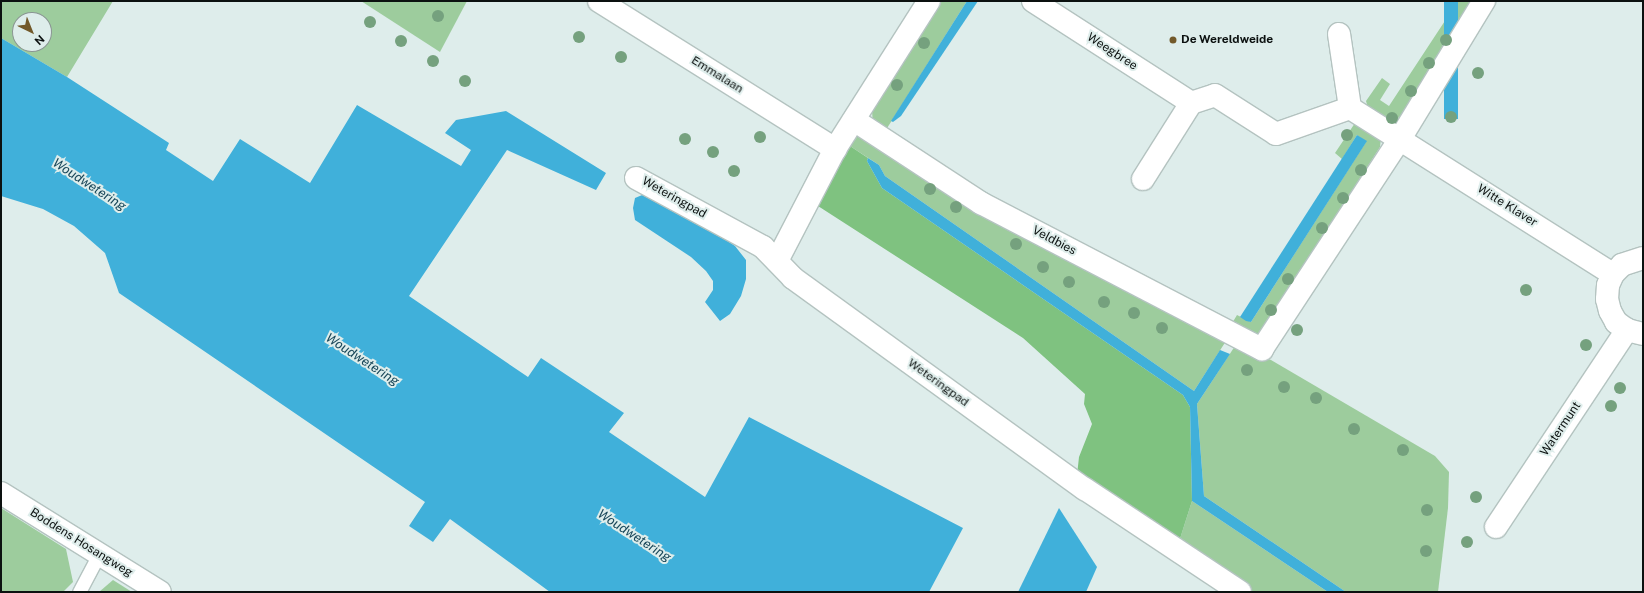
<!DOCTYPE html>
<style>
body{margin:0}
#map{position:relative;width:1644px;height:593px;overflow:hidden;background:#deedeb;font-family:"Public Sans",sans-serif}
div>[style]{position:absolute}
.green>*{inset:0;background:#9dcc9d}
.forest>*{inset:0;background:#7fc280}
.water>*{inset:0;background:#40b0da;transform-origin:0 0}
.roads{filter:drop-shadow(1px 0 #b4c3c0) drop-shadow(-1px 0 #b4c3c0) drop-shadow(0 1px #b4c3c0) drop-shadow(0 -1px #b4c3c0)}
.service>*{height:13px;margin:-6.5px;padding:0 6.5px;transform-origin:6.5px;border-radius:6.5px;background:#fff}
.minor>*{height:22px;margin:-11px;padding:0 11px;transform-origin:11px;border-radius:11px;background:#fff}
.tertiary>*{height:22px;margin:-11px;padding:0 11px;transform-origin:11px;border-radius:11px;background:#fff}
.trees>*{width:12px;height:12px;margin:-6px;border-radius:50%;background:#75a17e}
.dots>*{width:11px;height:11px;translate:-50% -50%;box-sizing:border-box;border:2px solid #deedeb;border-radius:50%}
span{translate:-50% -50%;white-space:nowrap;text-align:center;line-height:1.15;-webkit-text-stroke:4px #deedeb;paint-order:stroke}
.poi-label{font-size:12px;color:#0c1110;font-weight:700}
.left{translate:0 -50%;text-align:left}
.street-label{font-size:12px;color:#0c1110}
.water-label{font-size:13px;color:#194759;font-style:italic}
.frame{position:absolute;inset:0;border:2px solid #0c1110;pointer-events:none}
.north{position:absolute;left:12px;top:12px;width:40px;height:40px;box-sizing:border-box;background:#deedeb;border:1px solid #8a9593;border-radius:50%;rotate:137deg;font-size:11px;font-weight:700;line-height:16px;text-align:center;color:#0c1110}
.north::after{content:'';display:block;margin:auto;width:14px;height:18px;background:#72592a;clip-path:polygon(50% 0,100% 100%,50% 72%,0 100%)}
</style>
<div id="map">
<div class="green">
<i style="clip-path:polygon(evenodd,1px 1px,113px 1px,67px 77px,1px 38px,1px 1px,20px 20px,44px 20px,44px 44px,20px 44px,20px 20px)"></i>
<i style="clip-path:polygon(361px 1px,467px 1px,440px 52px)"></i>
<i style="clip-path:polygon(941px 1px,967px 1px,884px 133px,873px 124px,872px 111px)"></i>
<i style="clip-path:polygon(1458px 1px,1475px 1px,1400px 117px,1392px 121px,1368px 108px,1366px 101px,1382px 78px,1390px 84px,1380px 100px,1389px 106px)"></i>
<i style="clip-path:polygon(1357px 120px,1381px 138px,1380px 147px,1262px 332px,1251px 335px,1231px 325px,1237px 315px,1251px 322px,1366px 142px,1357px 135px,1342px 159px,1335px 153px)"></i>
<i style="clip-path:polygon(858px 136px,1226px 341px,1194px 391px,885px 176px,879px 165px,850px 146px)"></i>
<i style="clip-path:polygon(1235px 346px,1271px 360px,1435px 456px,1449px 472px,1448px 508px,1438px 592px,1346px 592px,1204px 496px,1197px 404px)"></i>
<i style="clip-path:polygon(1192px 501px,1328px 592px,1251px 592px,1178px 545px)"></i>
<i style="clip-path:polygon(1px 508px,66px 549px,73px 582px,63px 592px,1px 592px)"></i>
<i style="clip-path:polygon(113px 580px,132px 592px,99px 592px)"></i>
</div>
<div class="forest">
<i style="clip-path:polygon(850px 146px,868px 158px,867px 161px,882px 188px,1183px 395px,1190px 407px,1192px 501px,1178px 545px,1077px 475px,1079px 457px,1092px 424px,1084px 404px,1085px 394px,1023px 338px,818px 206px)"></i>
</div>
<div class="water">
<i style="clip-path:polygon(967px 1px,978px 1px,901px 116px,893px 122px,891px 121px)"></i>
<i style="left:1444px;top:1px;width:14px;height:118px"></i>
<i style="clip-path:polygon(1px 38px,67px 77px,169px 143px,166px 150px,213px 181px,240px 139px,310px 183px,357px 105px,461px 166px,471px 150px,445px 133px,456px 120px,506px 111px,606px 173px,596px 190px,507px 150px,409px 296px,528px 377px,541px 358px,624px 413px,609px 432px,705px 497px,749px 417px,963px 528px,929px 592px,550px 592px,450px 519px,433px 542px,409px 526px,425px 502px,119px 293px,105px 253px,74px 226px,43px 209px,1px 196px)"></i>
<i style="clip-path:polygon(1357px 135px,1367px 141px,1251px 322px,1246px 321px,1240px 317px)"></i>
<i style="clip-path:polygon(868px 158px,879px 165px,885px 176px,1194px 391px,1220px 350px,1230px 354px,1197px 404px,1204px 496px,1346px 592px,1328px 592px,1192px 501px,1190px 407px,1183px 395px,882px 188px,867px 161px)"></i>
<i style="clip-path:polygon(647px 193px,702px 223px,735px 246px,746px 260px,746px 279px,741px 296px,730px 314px,720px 321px,705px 302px,713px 290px,713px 281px,706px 271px,691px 257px,635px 220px,633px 208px,635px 198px)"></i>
<i style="clip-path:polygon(1059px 508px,1097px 567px,1086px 592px,1018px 592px)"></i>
</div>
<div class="roads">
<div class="service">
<i style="left:79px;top:592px;width:43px;rotate:-62.2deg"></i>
</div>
<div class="minor">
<i style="left:599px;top:1px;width:279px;rotate:32.1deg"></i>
<i style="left:1033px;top:1px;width:188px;rotate:32.8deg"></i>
<i style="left:1191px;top:103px;width:25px;rotate:-18deg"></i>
<i style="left:1215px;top:95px;width:72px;rotate:32.6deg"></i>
<i style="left:1276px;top:134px;width:78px;rotate:-19.4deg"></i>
<i style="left:1339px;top:34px;width:75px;rotate:81.5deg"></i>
<i style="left:1350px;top:108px;width:311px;rotate:32.3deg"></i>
<i style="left:854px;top:120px;width:152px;rotate:33.2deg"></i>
<i style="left:981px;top:203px;width:317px;rotate:27.5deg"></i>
<i style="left:1262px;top:349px;width:251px;rotate:-56.7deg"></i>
<i style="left:1400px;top:139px;width:162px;rotate:-58.7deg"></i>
<i style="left:636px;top:178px;width:145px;rotate:28.5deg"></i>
<i style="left:763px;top:247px;width:43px;rotate:45.9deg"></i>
<i style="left:793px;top:278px;width:360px;rotate:35.9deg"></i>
<i style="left:1085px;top:489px;width:186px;rotate:33.6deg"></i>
<i style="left:1143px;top:179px;width:90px;rotate:-57.7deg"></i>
<i style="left:1643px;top:258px;width:22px;rotate:162deg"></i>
<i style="left:1622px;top:265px;width:13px;rotate:135deg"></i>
<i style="left:1613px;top:274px;width:12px;rotate:114deg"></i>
<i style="left:1608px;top:285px;width:14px;rotate:94deg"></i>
<i style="left:1607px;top:299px;width:12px;rotate:76deg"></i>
<i style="left:1610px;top:311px;width:13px;rotate:61deg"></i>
<i style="left:1616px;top:322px;width:14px;rotate:36deg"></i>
<i style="left:1627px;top:330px;width:16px;rotate:14deg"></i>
<i style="left:778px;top:259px;width:124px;rotate:-62.6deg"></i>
<i style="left:835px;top:149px;width:175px;rotate:-57.6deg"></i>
<i style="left:1496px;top:527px;width:237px;rotate:-56.4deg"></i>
</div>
<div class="tertiary">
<i style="left:1px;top:493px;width:187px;rotate:31.9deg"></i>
</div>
</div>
<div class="trees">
<i style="left:438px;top:16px"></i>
<i style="left:370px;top:22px"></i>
<i style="left:579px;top:37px"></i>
<i style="left:1446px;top:40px"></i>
<i style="left:401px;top:41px"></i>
<i style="left:924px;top:43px"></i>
<i style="left:621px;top:57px"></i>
<i style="left:433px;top:61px"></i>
<i style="left:1429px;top:63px"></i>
<i style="left:1478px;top:73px"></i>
<i style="left:465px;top:81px"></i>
<i style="left:897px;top:85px"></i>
<i style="left:1411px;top:91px"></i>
<i style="left:1451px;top:117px"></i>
<i style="left:1392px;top:118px"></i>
<i style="left:1347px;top:135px"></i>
<i style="left:760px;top:137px"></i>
<i style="left:685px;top:139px"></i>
<i style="left:713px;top:152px"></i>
<i style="left:1361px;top:170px"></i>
<i style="left:734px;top:171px"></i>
<i style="left:930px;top:189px"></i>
<i style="left:1343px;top:198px"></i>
<i style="left:956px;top:207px"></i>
<i style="left:1322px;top:228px"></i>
<i style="left:1016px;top:244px"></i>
<i style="left:1043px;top:267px"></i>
<i style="left:1288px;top:279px"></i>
<i style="left:1069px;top:282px"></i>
<i style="left:1526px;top:290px"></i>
<i style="left:1104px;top:302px"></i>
<i style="left:1271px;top:310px"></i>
<i style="left:1134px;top:313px"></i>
<i style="left:1162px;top:328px"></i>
<i style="left:1297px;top:330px"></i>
<i style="left:1586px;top:345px"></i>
<i style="left:1247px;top:370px"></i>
<i style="left:1284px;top:387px"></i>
<i style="left:1620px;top:388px"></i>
<i style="left:1316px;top:398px"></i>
<i style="left:1611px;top:406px"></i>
<i style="left:1354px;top:429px"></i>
<i style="left:1403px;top:450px"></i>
<i style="left:1476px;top:497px"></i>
<i style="left:1427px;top:510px"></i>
<i style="left:1467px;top:542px"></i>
<i style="left:1426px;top:551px"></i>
</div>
<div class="dots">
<i style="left:1173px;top:40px;background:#72592a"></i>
</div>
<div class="poi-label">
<span class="left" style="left:1181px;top:40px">De Wereldweide</span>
</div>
<div class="street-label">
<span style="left:1112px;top:52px;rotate:33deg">Weegbree</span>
<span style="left:717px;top:75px;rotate:32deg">Emmalaan</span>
<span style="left:674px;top:198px;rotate:29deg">Weteringpad</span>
<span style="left:1507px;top:206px;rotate:32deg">Witte Klaver</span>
<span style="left:1054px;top:241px;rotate:28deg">Veldbies</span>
<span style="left:938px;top:383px;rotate:36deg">Weteringpad</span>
<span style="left:1561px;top:429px;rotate:-56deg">Watermunt</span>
<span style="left:81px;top:543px;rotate:32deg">Boddens Hosangweg</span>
</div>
<div class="water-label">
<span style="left:89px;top:185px;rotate:33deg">Woudwetering</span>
<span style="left:362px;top:360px;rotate:33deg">Woudwetering</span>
<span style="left:634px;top:536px;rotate:33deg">Woudwetering</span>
</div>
<div class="frame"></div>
<div class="north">N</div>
</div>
